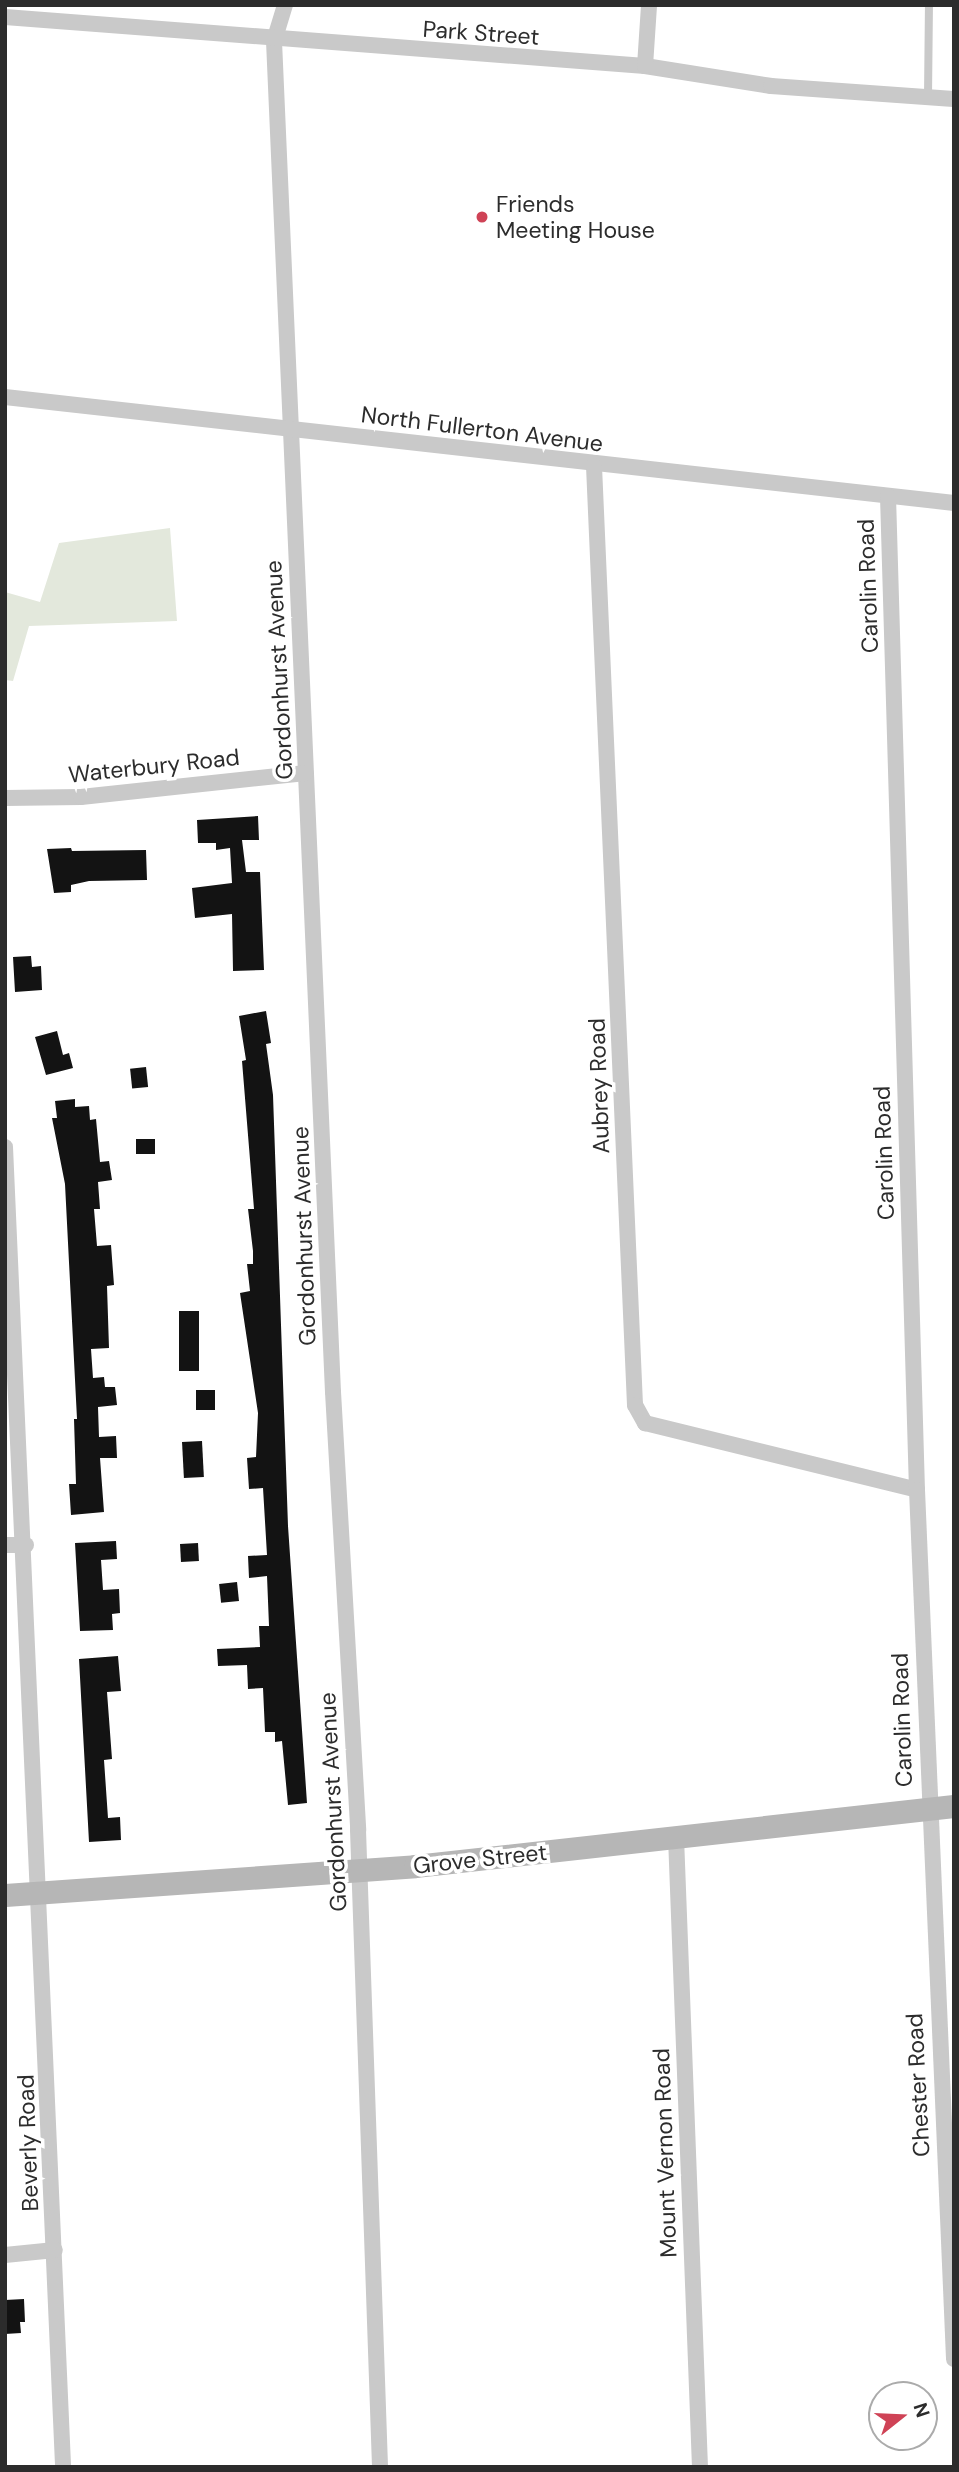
<!DOCTYPE html>
<style>
body{margin:0}
#map{position:relative;width:959px;height:2472px;overflow:hidden;background:#fff;font-family:"DM Sans",sans-serif}
div>[style]{position:absolute}
.green>*{inset:0;background:#e3e8dc}
.building>*{inset:0;background:#131313;transform-origin:0 0}
.service>*{height:8px;margin:-4px;padding:0 4px;transform-origin:4px;border-radius:4px;background:#c9c9c9}
.minor>*{height:16px;margin:-8px;padding:0 8px;transform-origin:8px;border-radius:8px;background:#c9c9c9}
.secondary>*{height:23px;margin:-11.5px;padding:0 11.5px;transform-origin:11.5px;border-radius:11.5px;background:#b6b6b6}
.dots>*{width:19px;height:19px;translate:-50% -50%;box-sizing:border-box;border:4px solid #fff;border-radius:50%}
span{translate:-50% -50%;white-space:nowrap;text-align:center;line-height:1.15;-webkit-text-stroke:7px #fff;paint-order:stroke}
.street-label{font-size:23px;color:#2c2c2c}
.poi-label{font-size:23px;color:#2c2c2c}
.left{translate:0 -50%;text-align:left}
.frame{position:absolute;inset:0;border:7px solid #2c2c2c;pointer-events:none}
.north{position:absolute;left:868px;top:2381px;width:70px;height:70px;box-sizing:border-box;background:#fff;border:2px solid #ababab;border-radius:50%;rotate:72deg;font-size:19px;font-weight:700;line-height:28px;text-align:center;color:#2c2c2c}
.north::after{content:'';display:block;margin:auto;width:24px;height:32px;background:#cf4356;clip-path:polygon(50% 0,100% 100%,50% 72%,0 100%)}
</style>
<div id="map">
<div class="green">
<i style="clip-path:polygon(170px 528px,177px 621px,29px 626px,13px 681px,5px 680px,5px 592px,40px 602px,59px 543px)"></i>
</div>
<div class="building">
<i style="clip-path:polygon(258px 816px,259px 840px,242px 840px,246px 872px,260px 872px,264px 970px,233px 971px,232px 914px,195px 918px,192px 888px,232px 883px,230px 848px,216px 850px,216px 843px,198px 843px,197px 820px)"></i>
<i style="clip-path:polygon(71px 848px,72px 851px,146px 850px,147px 880px,89px 881px,71px 885px,71px 892px,54px 893px,47px 849px)"></i>
<i style="clip-path:polygon(31px 956px,32px 967px,41px 966px,42px 990px,15px 992px,13px 957px)"></i>
<i style="clip-path:polygon(266px 1011px,271px 1043px,266px 1044px,273px 1095px,288px 1526px,307px 1803px,288px 1805px,282px 1741px,275px 1742px,275px 1732px,265px 1732px,263px 1688px,248px 1689px,247px 1665px,218px 1666px,217px 1649px,260px 1647px,259px 1626px,269px 1626px,267px 1576px,249px 1578px,248px 1556px,267px 1555px,263px 1488px,249px 1489px,247px 1458px,256px 1457px,258px 1413px,240px 1293px,250px 1291px,247px 1264px,253px 1264px,253px 1251px,248px 1209px,254px 1209px,242px 1061px,246px 1060px,239px 1016px)"></i>
<i style="clip-path:polygon(57px 1031px,63px 1055px,69px 1053px,73px 1068px,46px 1075px,35px 1037px)"></i>
<i style="left:146px;top:1067px;width:20px;height:16px;rotate:84deg"></i>
<i style="clip-path:polygon(75px 1099px,75px 1107px,89px 1106px,90px 1120px,96px 1119px,100px 1162px,109px 1161px,112px 1180px,98px 1182px,100px 1209px,94px 1209px,97px 1246px,111px 1245px,114px 1285px,107px 1286px,109px 1348px,91px 1349px,93px 1378px,104px 1377px,105px 1387px,115px 1387px,117px 1405px,98px 1407px,99px 1437px,116px 1436px,117px 1458px,100px 1458px,104px 1512px,71px 1515px,69px 1484px,76px 1484px,74px 1419px,77px 1419px,65px 1184px,52px 1118px,57px 1118px,55px 1101px)"></i>
<i style="left:136px;top:1139px;width:19px;height:15px"></i>
<i style="left:199px;top:1311px;width:60px;height:20px;rotate:90deg"></i>
<i style="left:215px;top:1390px;width:20px;height:19px;rotate:90deg"></i>
<i style="left:202px;top:1441px;width:36px;height:20px;rotate:87deg"></i>
<i style="clip-path:polygon(116px 1541px,117px 1559px,101px 1560px,103px 1590px,119px 1589px,120px 1613px,112px 1614px,113px 1630px,80px 1631px,75px 1543px)"></i>
<i style="left:198px;top:1543px;width:18px;height:18px;rotate:87deg"></i>
<i style="left:237px;top:1582px;width:19px;height:18px;rotate:84deg"></i>
<i style="clip-path:polygon(118px 1656px,121px 1691px,107px 1692px,112px 1759px,104px 1760px,108px 1818px,120px 1817px,121px 1840px,89px 1842px,79px 1659px)"></i>
<i style="clip-path:polygon(24px 2299px,25px 2322px,20px 2322px,21px 2333px,5px 2334px,5px 2300px)"></i>
</div>
<div class="service">
<i style="left:928px;top:97px;width:92px;rotate:-89.4deg"></i>
</div>
<div class="minor">
<i style="left:285px;top:5px;width:38px;rotate:107deg"></i>
<i style="left:274px;top:41px;width:1352px;rotate:87.5deg"></i>
<i style="left:333px;top:1392px;width:439px;rotate:86.7deg"></i>
<i style="left:358px;top:1830px;width:637px;rotate:88.02deg"></i>
<i style="left:5px;top:17px;width:642px;rotate:4.38deg"></i>
<i style="left:645px;top:66px;width:128px;rotate:9deg"></i>
<i style="left:771px;top:86px;width:183px;rotate:4.1deg"></i>
<i style="left:645px;top:66px;width:61px;rotate:-86.2deg"></i>
<i style="left:5px;top:397px;width:955px;rotate:6.37deg"></i>
<i style="left:594px;top:466px;width:940px;rotate:87.5deg"></i>
<i style="left:635px;top:1405px;width:21px;rotate:61deg"></i>
<i style="left:645px;top:1423px;width:280px;rotate:13.8deg"></i>
<i style="left:888px;top:496px;width:994px;rotate:88.33deg"></i>
<i style="left:917px;top:1490px;width:870px;rotate:87.56deg"></i>
<i style="left:5px;top:798px;width:76px;rotate:-0.8deg"></i>
<i style="left:81px;top:797px;width:226px;rotate:-6.1deg"></i>
<i style="left:5px;top:1147px;width:1321px;rotate:87.48deg"></i>
<i style="left:5px;top:1545px;width:21px"></i>
<i style="left:676px;top:1837px;width:630px;rotate:87.82deg"></i>
<i style="left:5px;top:2255px;width:50px;rotate:-5.7deg"></i>
</div>
<div class="secondary">
<i style="left:5px;top:1895px;width:411px;rotate:-4deg"></i>
<i style="left:415px;top:1866px;width:542px;rotate:-6.35deg"></i>
</div>
<div class="dots">
<i style="left:482px;top:217px;background:#cf4356"></i>
</div>
<div class="street-label">
<span style="left:481px;top:33px;rotate:4deg">Park Street</span>
<span style="left:482px;top:429px;rotate:7deg">North Fullerton Avenue</span>
<span style="left:868px;top:586px;rotate:-92deg">Carolin Road</span>
<span style="left:279px;top:670px;rotate:-93deg">Gordonhurst Avenue</span>
<span style="left:154px;top:766px;rotate:-6deg">Waterbury Road</span>
<span style="left:599px;top:1086px;rotate:-92deg">Aubrey Road</span>
<span style="left:884px;top:1153px;rotate:-92deg">Carolin Road</span>
<span style="left:304px;top:1236px;rotate:-92deg">Gordonhurst Avenue</span>
<span style="left:902px;top:1720px;rotate:-92deg">Carolin Road</span>
<span style="left:333px;top:1802px;rotate:-93deg">Gordonhurst Avenue</span>
<span style="left:480px;top:1859px;rotate:-6deg">Grove Street</span>
<span style="left:918px;top:2085px;rotate:-93deg">Chester Road</span>
<span style="left:28px;top:2143px;rotate:-92deg">Beverly Road</span>
<span style="left:665px;top:2153px;rotate:-92deg">Mount Vernon Road</span>
</div>
<div class="poi-label">
<span class="left" style="left:496px;top:217px">Friends<br>Meeting House</span>
</div>
<div class="frame"></div>
<div class="north">N</div>
</div>
